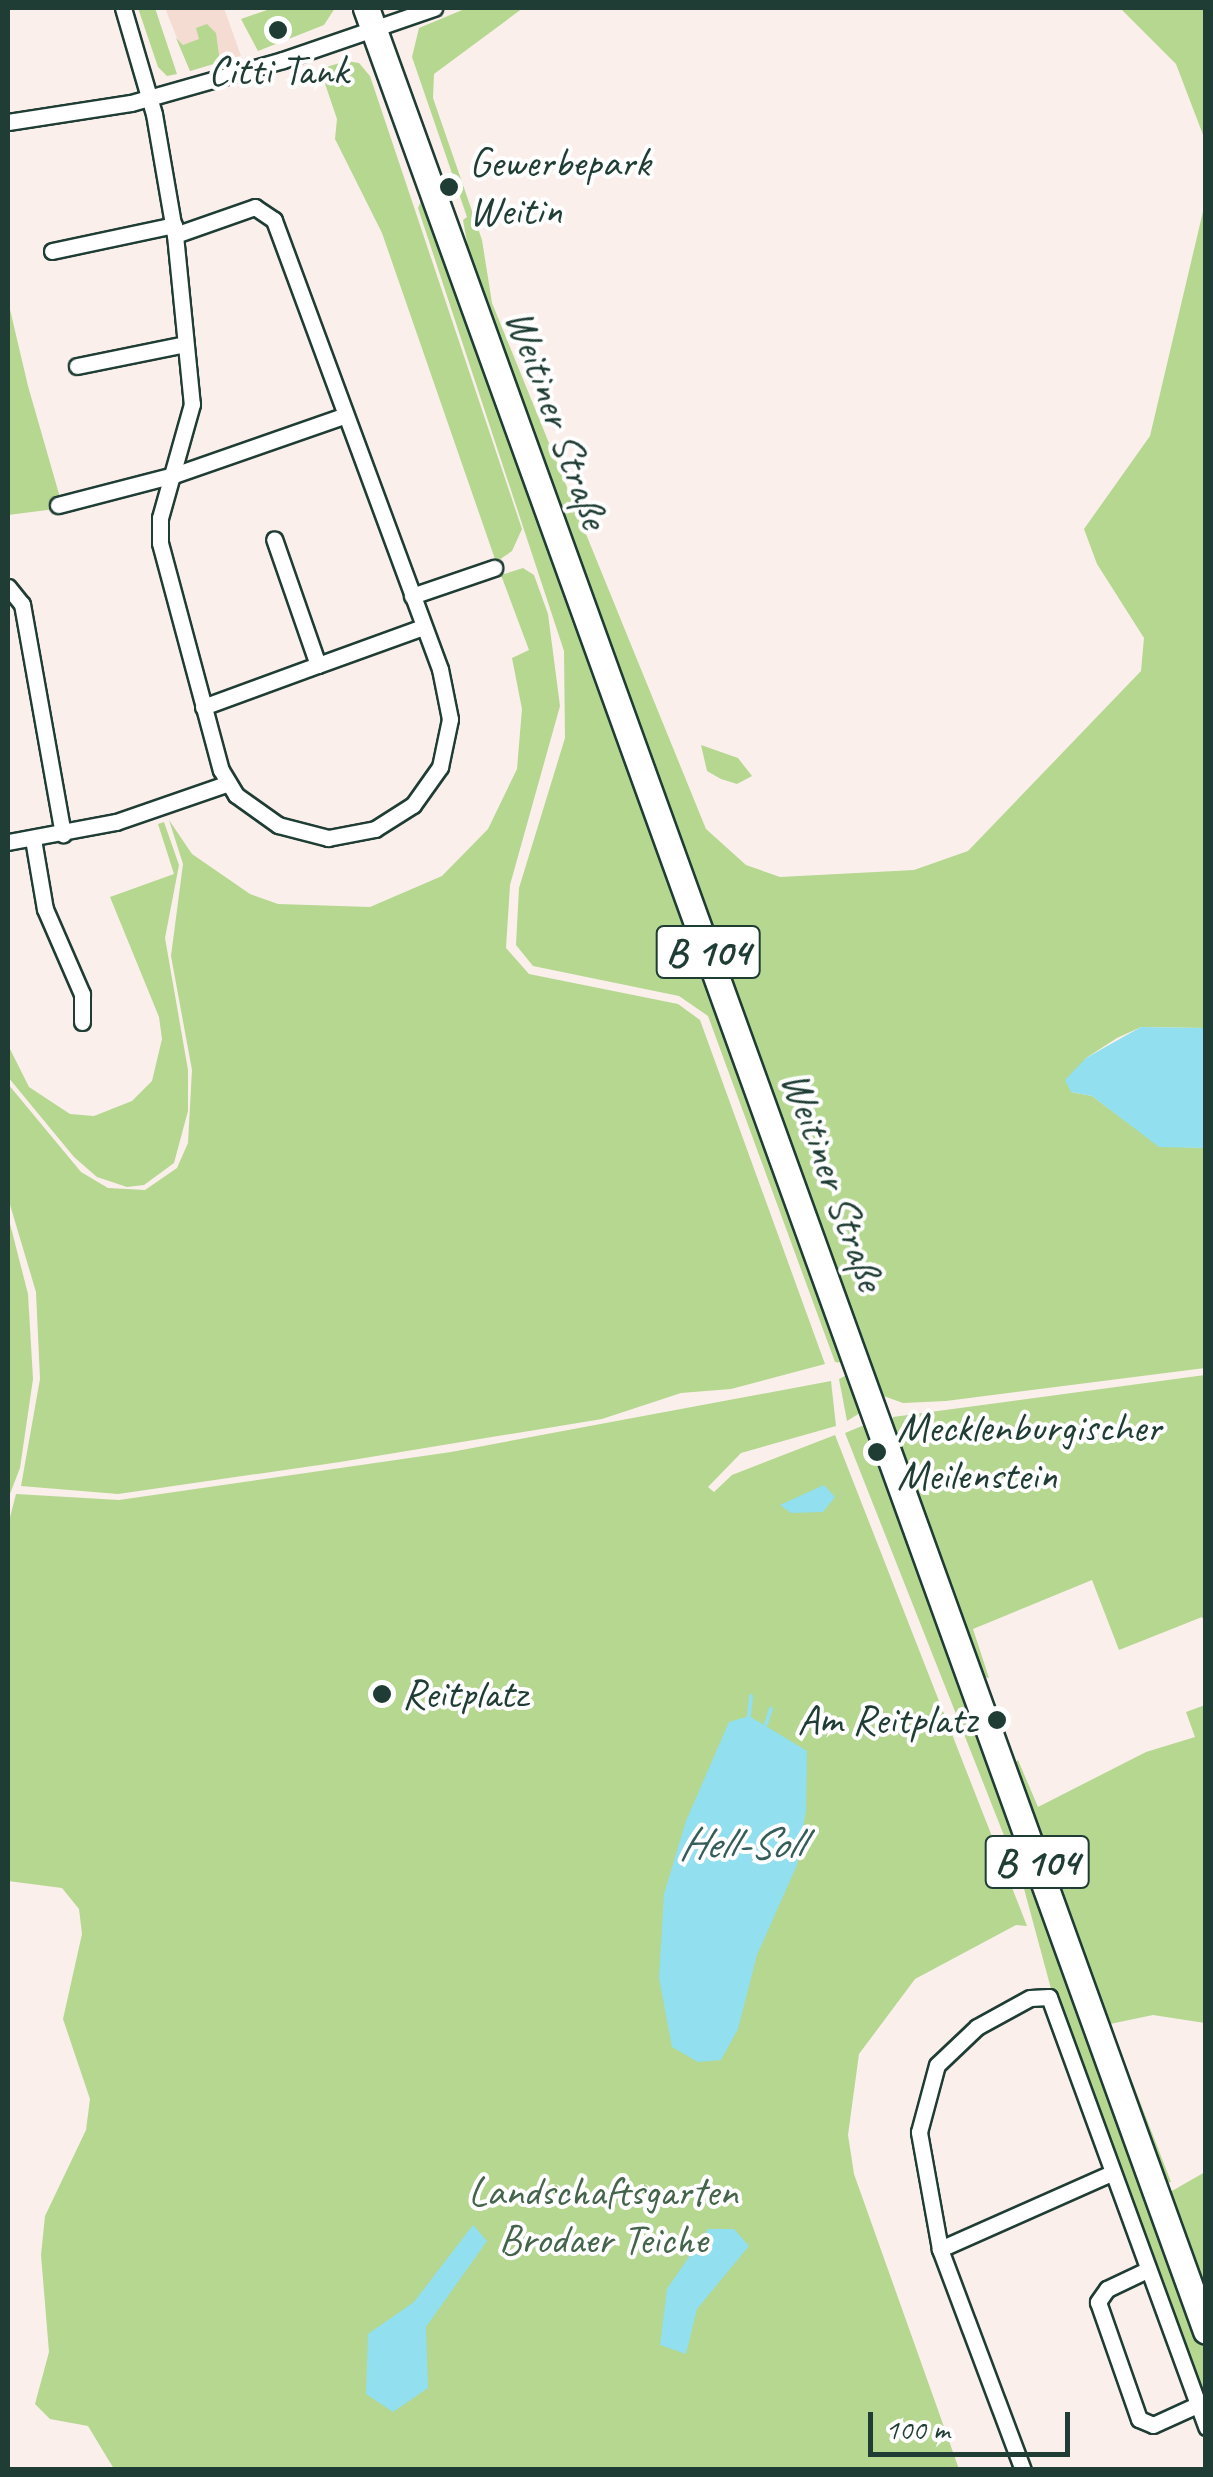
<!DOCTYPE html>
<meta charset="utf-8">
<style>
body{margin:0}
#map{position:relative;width:1213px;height:2477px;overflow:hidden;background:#faefeb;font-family:Caveat,sans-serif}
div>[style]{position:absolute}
.built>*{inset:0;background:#f4dcd2}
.green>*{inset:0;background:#b5d790}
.water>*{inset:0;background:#91dfef}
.stream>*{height:4px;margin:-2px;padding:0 2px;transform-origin:2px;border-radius:2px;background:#91dfef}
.roads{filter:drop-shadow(2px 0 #1f3d34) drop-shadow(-2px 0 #1f3d34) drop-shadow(0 2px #1f3d34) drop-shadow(0 -2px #1f3d34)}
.minor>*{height:15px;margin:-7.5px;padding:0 7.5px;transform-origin:7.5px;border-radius:7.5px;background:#fff}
.primary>*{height:25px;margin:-12.5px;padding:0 12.5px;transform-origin:12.5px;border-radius:12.5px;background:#fff}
.dots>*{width:28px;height:28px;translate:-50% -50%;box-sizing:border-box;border:5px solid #fff;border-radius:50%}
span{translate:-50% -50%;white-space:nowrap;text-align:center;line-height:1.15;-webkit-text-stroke:8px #fff;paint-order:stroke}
.shield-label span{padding:2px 8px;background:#fff;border:2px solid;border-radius:8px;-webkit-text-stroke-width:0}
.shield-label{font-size:40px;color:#1f3d34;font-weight:700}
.poi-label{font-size:42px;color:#1f3d34}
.left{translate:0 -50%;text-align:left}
.right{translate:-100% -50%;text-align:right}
.street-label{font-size:42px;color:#1f3d34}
.park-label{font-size:42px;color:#44644b}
.water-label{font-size:45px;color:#365d59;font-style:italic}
.frame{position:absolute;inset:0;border:10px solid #1f3d34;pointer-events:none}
.scale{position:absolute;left:868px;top:2412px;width:202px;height:45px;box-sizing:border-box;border:5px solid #1f3d34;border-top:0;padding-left:12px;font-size:30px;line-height:35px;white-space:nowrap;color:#1f3d34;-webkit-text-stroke:8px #fff;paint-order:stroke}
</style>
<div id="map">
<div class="built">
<i style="clip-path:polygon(165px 8px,224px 8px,241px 56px,190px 71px)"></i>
</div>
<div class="green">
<i style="clip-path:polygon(138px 8px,155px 8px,177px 74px,167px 76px,158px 67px)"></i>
<i style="clip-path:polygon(273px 8px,335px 8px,324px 25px,258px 51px,241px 19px)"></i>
<i style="clip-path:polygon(467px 8px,523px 8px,434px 74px,433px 98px,482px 240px,492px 303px,706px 829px,746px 865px,780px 877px,914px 870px,968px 851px,1141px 671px,1144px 638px,1097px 564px,1084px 529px,1150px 436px,1205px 203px,1205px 1028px,1141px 1027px,1117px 1038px,1086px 1058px,1071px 1092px,1092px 1096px,1159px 1146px,1205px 1148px,1205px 1368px,946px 1401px,903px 1403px,878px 1394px,474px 280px,463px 220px,467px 217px,412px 57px,419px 28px)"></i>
<i style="clip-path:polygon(1120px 8px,1205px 8px,1205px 140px,1176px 64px)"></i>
<i style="clip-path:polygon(207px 24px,216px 33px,220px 62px,190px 71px,176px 38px,183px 45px,199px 39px,196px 28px)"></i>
<i style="clip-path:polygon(346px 61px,359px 63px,370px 76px,522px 529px,512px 551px,496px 562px,382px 233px,335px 139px,337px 119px,320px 69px)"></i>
<i style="clip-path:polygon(421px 201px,438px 229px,843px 1363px,835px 1362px,708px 1016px,679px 996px,533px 966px,516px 945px,519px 888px,565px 738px,564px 651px,418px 208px)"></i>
<i style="clip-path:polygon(8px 301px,28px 386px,63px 508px,8px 515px)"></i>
<i style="clip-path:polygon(523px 568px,534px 575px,548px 614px,560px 706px,510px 885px,506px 948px,529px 974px,678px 1004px,700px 1020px,825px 1364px,731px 1389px,681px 1393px,602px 1419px,340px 1462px,118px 1494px,21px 1486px,40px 1379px,36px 1292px,8px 1198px,8px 1084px,81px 1172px,108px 1188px,145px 1190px,177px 1168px,188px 1143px,192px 1070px,171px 956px,183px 864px,169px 820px,192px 854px,250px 894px,278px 904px,370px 907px,442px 876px,488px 829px,517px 769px,522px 709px,512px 658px,529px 650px,501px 575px)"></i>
<i style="clip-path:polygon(701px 745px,738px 758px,752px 776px,737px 784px,721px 779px,707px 771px)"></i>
<i style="clip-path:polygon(164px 822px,179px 865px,165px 938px,188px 1070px,188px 1111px,174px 1163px,144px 1185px,127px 1187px,97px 1177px,74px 1157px,8px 1077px,8px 1045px,29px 1087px,70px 1114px,94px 1116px,132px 1101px,152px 1081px,162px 1039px,159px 1017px,110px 897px,174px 874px,158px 824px)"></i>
<i style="clip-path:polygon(8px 1216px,28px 1294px,33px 1379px,20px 1468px,8px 1499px)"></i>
<i style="clip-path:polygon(847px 1375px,863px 1411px,847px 1421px,839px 1379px)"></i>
<i style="clip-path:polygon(1205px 1375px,1205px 1623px,1202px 1617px,1119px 1650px,1092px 1580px,973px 1629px,989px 1678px,984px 1677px,890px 1428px,893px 1417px)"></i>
<i style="clip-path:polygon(831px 1381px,836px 1426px,741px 1453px,708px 1487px,714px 1492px,732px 1475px,835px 1435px,1027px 1926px,1016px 1925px,915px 1979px,859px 2054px,848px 2135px,854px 2174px,959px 2469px,114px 2469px,88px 2426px,50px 2419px,35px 2404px,49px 2352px,41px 2255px,45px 2216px,86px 2130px,90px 2099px,63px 2019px,82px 1934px,79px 1909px,62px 1888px,8px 1881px,8px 1525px,16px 1494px,119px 1500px,451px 1452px)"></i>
<i style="clip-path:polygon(862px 1426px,869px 1427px,1030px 1878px,1022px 1881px,845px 1433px)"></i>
<i style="clip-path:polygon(1205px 1705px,1205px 2023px,1153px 2015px,1110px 2024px,1171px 2182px,1166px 2183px,1160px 2180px,1013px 1765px,1018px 1760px,1038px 1807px,1146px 1752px,1195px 1737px,1186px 1712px)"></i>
<i style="clip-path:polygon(1036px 1880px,1205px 2351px,1205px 2414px,1057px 2011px,1023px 1885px)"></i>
<i style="clip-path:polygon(1205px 2172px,1205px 2304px,1165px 2195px)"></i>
</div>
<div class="water">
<i style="clip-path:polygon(1141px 1027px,1205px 1028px,1205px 1148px,1159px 1147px,1092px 1096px,1071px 1092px,1065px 1080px,1086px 1058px)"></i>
<i style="clip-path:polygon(824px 1485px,835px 1497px,823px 1512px,791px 1513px,780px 1505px)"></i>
<i style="clip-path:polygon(749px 1716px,807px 1751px,806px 1810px,797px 1865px,757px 1955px,738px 2029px,721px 2060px,698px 2062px,672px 2047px,659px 1978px,664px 1894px,686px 1821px,729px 1722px)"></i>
<i style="clip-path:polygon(473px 2225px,487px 2241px,426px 2327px,428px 2388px,393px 2412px,366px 2394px,368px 2334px,414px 2302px)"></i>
<i style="clip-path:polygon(708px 2229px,734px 2229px,749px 2246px,697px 2309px,686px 2354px,660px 2345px,667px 2289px)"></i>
</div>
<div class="stream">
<i style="left:749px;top:1716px;width:20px;rotate:-84deg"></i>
<i style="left:766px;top:1724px;width:16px;rotate:-72deg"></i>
</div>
<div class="roads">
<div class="minor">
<i style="left:123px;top:8px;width:110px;rotate:73.7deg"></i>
<i style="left:154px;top:114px;width:123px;rotate:80.2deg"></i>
<i style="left:175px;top:235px;width:170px;rotate:84.3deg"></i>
<i style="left:192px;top:404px;width:118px;rotate:105.7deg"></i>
<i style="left:160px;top:518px;width:25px;rotate:90deg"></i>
<i style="left:160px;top:543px;width:235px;rotate:75deg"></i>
<i style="left:221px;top:770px;width:29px;rotate:59deg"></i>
<i style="left:236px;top:795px;width:52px;rotate:35.5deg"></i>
<i style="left:278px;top:825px;width:52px;rotate:14.6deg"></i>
<i style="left:328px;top:838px;width:48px;rotate:-10.8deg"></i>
<i style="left:375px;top:829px;width:45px;rotate:-32.3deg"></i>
<i style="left:413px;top:805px;width:47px;rotate:-54.6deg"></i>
<i style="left:440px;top:767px;width:49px;rotate:-78.2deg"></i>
<i style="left:450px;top:719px;width:51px;rotate:-101.3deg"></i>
<i style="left:440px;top:669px;width:479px;rotate:-110.3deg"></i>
<i style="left:274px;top:220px;width:23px;rotate:-146deg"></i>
<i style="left:255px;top:207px;width:85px;rotate:160.7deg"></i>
<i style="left:8px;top:122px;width:124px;rotate:-8.8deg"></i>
<i style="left:131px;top:103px;width:158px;rotate:-15.8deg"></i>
<i style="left:283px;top:60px;width:160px;rotate:-19deg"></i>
<i style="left:52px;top:251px;width:125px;rotate:-12deg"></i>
<i style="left:77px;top:366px;width:110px;rotate:-11.5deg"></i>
<i style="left:58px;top:505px;width:120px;rotate:-14.5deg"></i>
<i style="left:174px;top:475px;width:179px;rotate:-19.2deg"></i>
<i style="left:8px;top:587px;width:22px;rotate:51deg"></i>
<i style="left:22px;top:604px;width:234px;rotate:79.9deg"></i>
<i style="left:412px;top:596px;width:87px;rotate:-18.9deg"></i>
<i style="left:318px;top:665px;width:112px;rotate:-19.9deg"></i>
<i style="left:203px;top:707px;width:122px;rotate:-20.1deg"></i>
<i style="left:318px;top:665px;width:133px;rotate:-109.2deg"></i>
<i style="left:33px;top:839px;width:71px;rotate:80.3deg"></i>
<i style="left:45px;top:909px;width:93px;rotate:66.5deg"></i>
<i style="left:82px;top:994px;width:28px;rotate:90deg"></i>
<i style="left:8px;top:842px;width:110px;rotate:-10.5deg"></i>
<i style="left:116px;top:822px;width:116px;rotate:-19.1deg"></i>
<i style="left:940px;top:2249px;width:185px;rotate:-23.9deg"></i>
<i style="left:1147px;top:2270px;width:44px;rotate:154.6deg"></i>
<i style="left:1107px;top:2289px;width:16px;rotate:125deg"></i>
<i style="left:1098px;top:2302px;width:124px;rotate:70.7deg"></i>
<i style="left:1139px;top:2419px;width:15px;rotate:23deg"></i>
<i style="left:1153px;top:2425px;width:48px;rotate:-24.4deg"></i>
<i style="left:1023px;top:2470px;width:236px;rotate:-110.6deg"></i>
<i style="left:940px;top:2249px;width:119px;rotate:-100.2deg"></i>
<i style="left:919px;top:2132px;width:69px;rotate:-75deg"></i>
<i style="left:937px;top:2065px;width:55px;rotate:-43.5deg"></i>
<i style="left:977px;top:2027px;width:60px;rotate:-28.7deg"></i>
<i style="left:1030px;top:1998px;width:19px;rotate:-3deg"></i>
<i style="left:1049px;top:1997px;width:458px;rotate:69.9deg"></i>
</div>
<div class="primary">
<i style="left:366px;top:8px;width:2470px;rotate:70.12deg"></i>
</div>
</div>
<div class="dots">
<i style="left:278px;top:30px;background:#1f3d34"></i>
<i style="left:449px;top:187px;background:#1f3d34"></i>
<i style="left:877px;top:1452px;background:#1f3d34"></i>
<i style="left:382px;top:1694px;background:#1f3d34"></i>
<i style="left:997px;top:1720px;background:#1f3d34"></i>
</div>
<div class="shield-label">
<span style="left:708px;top:952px">B 104</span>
<span style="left:1037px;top:1862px">B 104</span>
</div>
<div class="poi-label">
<span style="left:278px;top:71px">Citti Tank</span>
<span class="left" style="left:469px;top:187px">Gewerbepark<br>Weitin</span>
<span class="left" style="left:897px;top:1452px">Mecklenburgischer<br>Meilenstein</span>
<span class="left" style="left:402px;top:1694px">Reitplatz</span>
<span class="right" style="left:977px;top:1720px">Am Reitplatz</span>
</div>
<div class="street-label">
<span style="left:557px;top:419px;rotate:70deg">Weitiner Straße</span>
<span style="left:833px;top:1181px;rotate:70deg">Weitiner Straße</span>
</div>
<div class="park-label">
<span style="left:603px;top:2216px">Landschaftsgarten<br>Brodaer Teiche</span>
</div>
<div class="water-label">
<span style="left:740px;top:1844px">Hell-Soll</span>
</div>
<div class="frame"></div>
<div class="scale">100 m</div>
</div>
